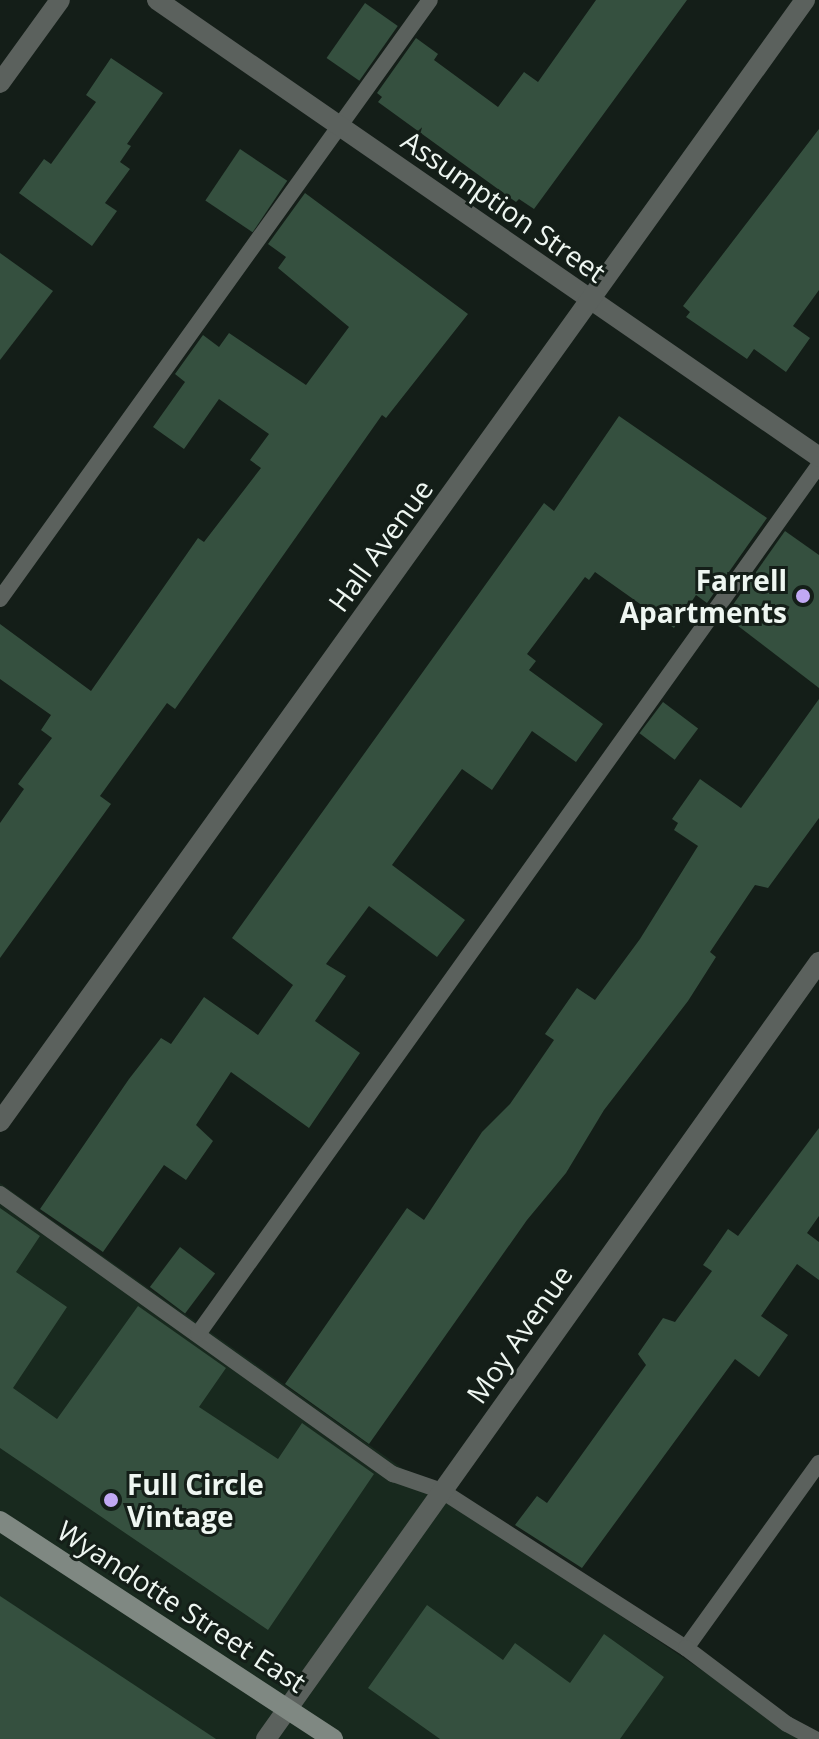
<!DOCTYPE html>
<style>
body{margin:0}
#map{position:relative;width:819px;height:1739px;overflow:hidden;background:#141e18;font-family:"Open Sans",sans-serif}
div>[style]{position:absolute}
.built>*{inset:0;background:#18291e}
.building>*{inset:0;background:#35503f;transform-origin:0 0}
.lane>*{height:16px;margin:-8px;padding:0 8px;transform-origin:8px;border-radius:8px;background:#5b615d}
.street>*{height:20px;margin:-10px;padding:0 10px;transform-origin:10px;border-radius:10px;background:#5b615d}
.secondary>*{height:20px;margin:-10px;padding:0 10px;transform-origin:10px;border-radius:10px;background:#7f8882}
.dots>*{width:22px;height:22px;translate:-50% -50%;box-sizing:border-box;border:4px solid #141e18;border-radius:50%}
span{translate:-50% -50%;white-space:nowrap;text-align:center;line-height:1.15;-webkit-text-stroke:6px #141e18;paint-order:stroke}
.street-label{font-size:28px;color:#eef6f1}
.poi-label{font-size:28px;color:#eef6f1;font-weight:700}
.right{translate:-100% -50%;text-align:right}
.left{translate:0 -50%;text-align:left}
</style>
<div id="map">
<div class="built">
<i style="clip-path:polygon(0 1183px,413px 1476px,804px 1739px,0 1739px)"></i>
</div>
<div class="building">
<i style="clip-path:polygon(596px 0,687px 0,534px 209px,519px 199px,516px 202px,378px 102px,382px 97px,377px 93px,416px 38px,438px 54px,434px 60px,498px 107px,524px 72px,538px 82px)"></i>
<i style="left:365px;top:3px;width:40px;height:67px;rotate:35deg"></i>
<i style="clip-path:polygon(111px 58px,163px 93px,127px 144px,131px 146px,120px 162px,130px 169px,105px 203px,117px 211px,92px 246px,19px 193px,44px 159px,51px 164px,96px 102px,86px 95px)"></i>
<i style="clip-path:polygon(819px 129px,819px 290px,793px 326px,810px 338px,786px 372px,754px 349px,747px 359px,686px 317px,690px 312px,683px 306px)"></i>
<i style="left:240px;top:149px;width:57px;height:62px;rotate:34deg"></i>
<i style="clip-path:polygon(305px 193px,468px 314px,386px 418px,382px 415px,175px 709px,167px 703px,100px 796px,111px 804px,0 958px,0 823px,24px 789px,18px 784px,52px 738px,41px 730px,51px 715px,0 679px,0 624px,91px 691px,198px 538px,204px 542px,261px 468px,250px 460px,269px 434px,219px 399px,184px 449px,153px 427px,185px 382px,175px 374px,203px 335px,219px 347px,229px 333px,306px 385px,349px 327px,278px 268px,286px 257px,268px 244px)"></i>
<i style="clip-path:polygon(0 253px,53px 291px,0 360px)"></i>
<i style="clip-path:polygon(619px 416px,767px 518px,707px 603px,696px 595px,674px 628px,595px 572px,589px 580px,585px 577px,527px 654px,536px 661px,529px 670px,603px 724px,576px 762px,532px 731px,492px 790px,462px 769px,392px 865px,465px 920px,437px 957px,369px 906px,326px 964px,346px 976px,315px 1021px,360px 1053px,309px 1128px,231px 1072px,196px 1125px,213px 1141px,186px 1180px,164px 1165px,103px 1252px,40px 1209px,129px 1079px,161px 1038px,171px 1044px,204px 997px,258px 1035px,293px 985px,232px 938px,544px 503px,554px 511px)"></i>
<i style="clip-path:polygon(785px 531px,819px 555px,819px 688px,725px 616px)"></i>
<i style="clip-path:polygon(819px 699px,819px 818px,768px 888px,755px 885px,710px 952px,716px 957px,688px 1001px,604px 1110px,566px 1173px,527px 1220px,369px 1444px,285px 1384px,407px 1208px,424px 1220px,482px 1132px,510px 1104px,554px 1040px,545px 1034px,577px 988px,595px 1000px,640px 939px,698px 846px,674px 830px,678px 823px,672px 819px,700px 779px,741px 808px)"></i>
<i style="left:663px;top:702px;width:44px;height:39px;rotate:37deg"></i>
<i style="clip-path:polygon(819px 1128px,819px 1216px,807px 1233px,819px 1242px,819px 1280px,797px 1264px,761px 1316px,788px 1335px,759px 1377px,735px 1359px,582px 1568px,515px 1525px,537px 1496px,547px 1503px,646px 1365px,638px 1354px,663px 1318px,675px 1322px,712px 1271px,703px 1265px,728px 1229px,738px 1236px)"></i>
<i style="clip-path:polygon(0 1208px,40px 1236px,16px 1272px,67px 1307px,13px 1388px,57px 1419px,138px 1306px,226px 1368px,199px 1407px,278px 1459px,302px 1423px,374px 1474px,268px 1630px,0 1448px)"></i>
<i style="left:180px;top:1247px;width:44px;height:50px;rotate:37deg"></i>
<i style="clip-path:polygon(0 1596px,216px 1739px,0 1739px)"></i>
<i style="clip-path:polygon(427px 1605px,503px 1660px,515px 1643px,570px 1683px,604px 1634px,664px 1677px,620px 1739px,440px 1739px,368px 1688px)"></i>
</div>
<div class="lane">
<i style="left:0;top:599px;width:737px;rotate:-54.33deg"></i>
<i style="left:0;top:1194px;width:483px;rotate:35.5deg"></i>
<i style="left:393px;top:1474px;width:52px;rotate:19.1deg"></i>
<i style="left:442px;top:1491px;width:290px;rotate:32.8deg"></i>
<i style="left:686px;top:1648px;width:228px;rotate:-54.3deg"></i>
<i style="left:198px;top:1334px;width:1068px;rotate:-54.45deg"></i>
<i style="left:686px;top:1648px;width:126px;rotate:37deg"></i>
<i style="left:787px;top:1724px;width:32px;rotate:28deg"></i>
</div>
<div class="street">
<i style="left:157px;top:0;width:804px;rotate:34.62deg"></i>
<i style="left:0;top:83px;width:102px;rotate:-54.1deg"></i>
<i style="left:0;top:1122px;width:1381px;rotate:-54.34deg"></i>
<i style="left:266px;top:1739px;width:954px;rotate:-54.56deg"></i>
</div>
<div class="secondary">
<i style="left:0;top:1521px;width:398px;rotate:33.2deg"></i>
</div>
<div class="dots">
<i style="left:803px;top:596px;background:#c1a8f3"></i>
<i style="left:111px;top:1500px;background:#c1a8f3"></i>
</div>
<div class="street-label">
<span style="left:504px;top:206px;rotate:35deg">Assumption Street</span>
<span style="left:380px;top:545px;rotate:-54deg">Hall Avenue</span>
<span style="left:519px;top:1334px;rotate:-55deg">Moy Avenue</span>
<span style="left:182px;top:1606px;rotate:33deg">Wyandotte Street East</span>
</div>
<div class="poi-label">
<span class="right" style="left:787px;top:596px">Farrell<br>Apartments</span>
<span class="left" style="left:127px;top:1500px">Full Circle<br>Vintage</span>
</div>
</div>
